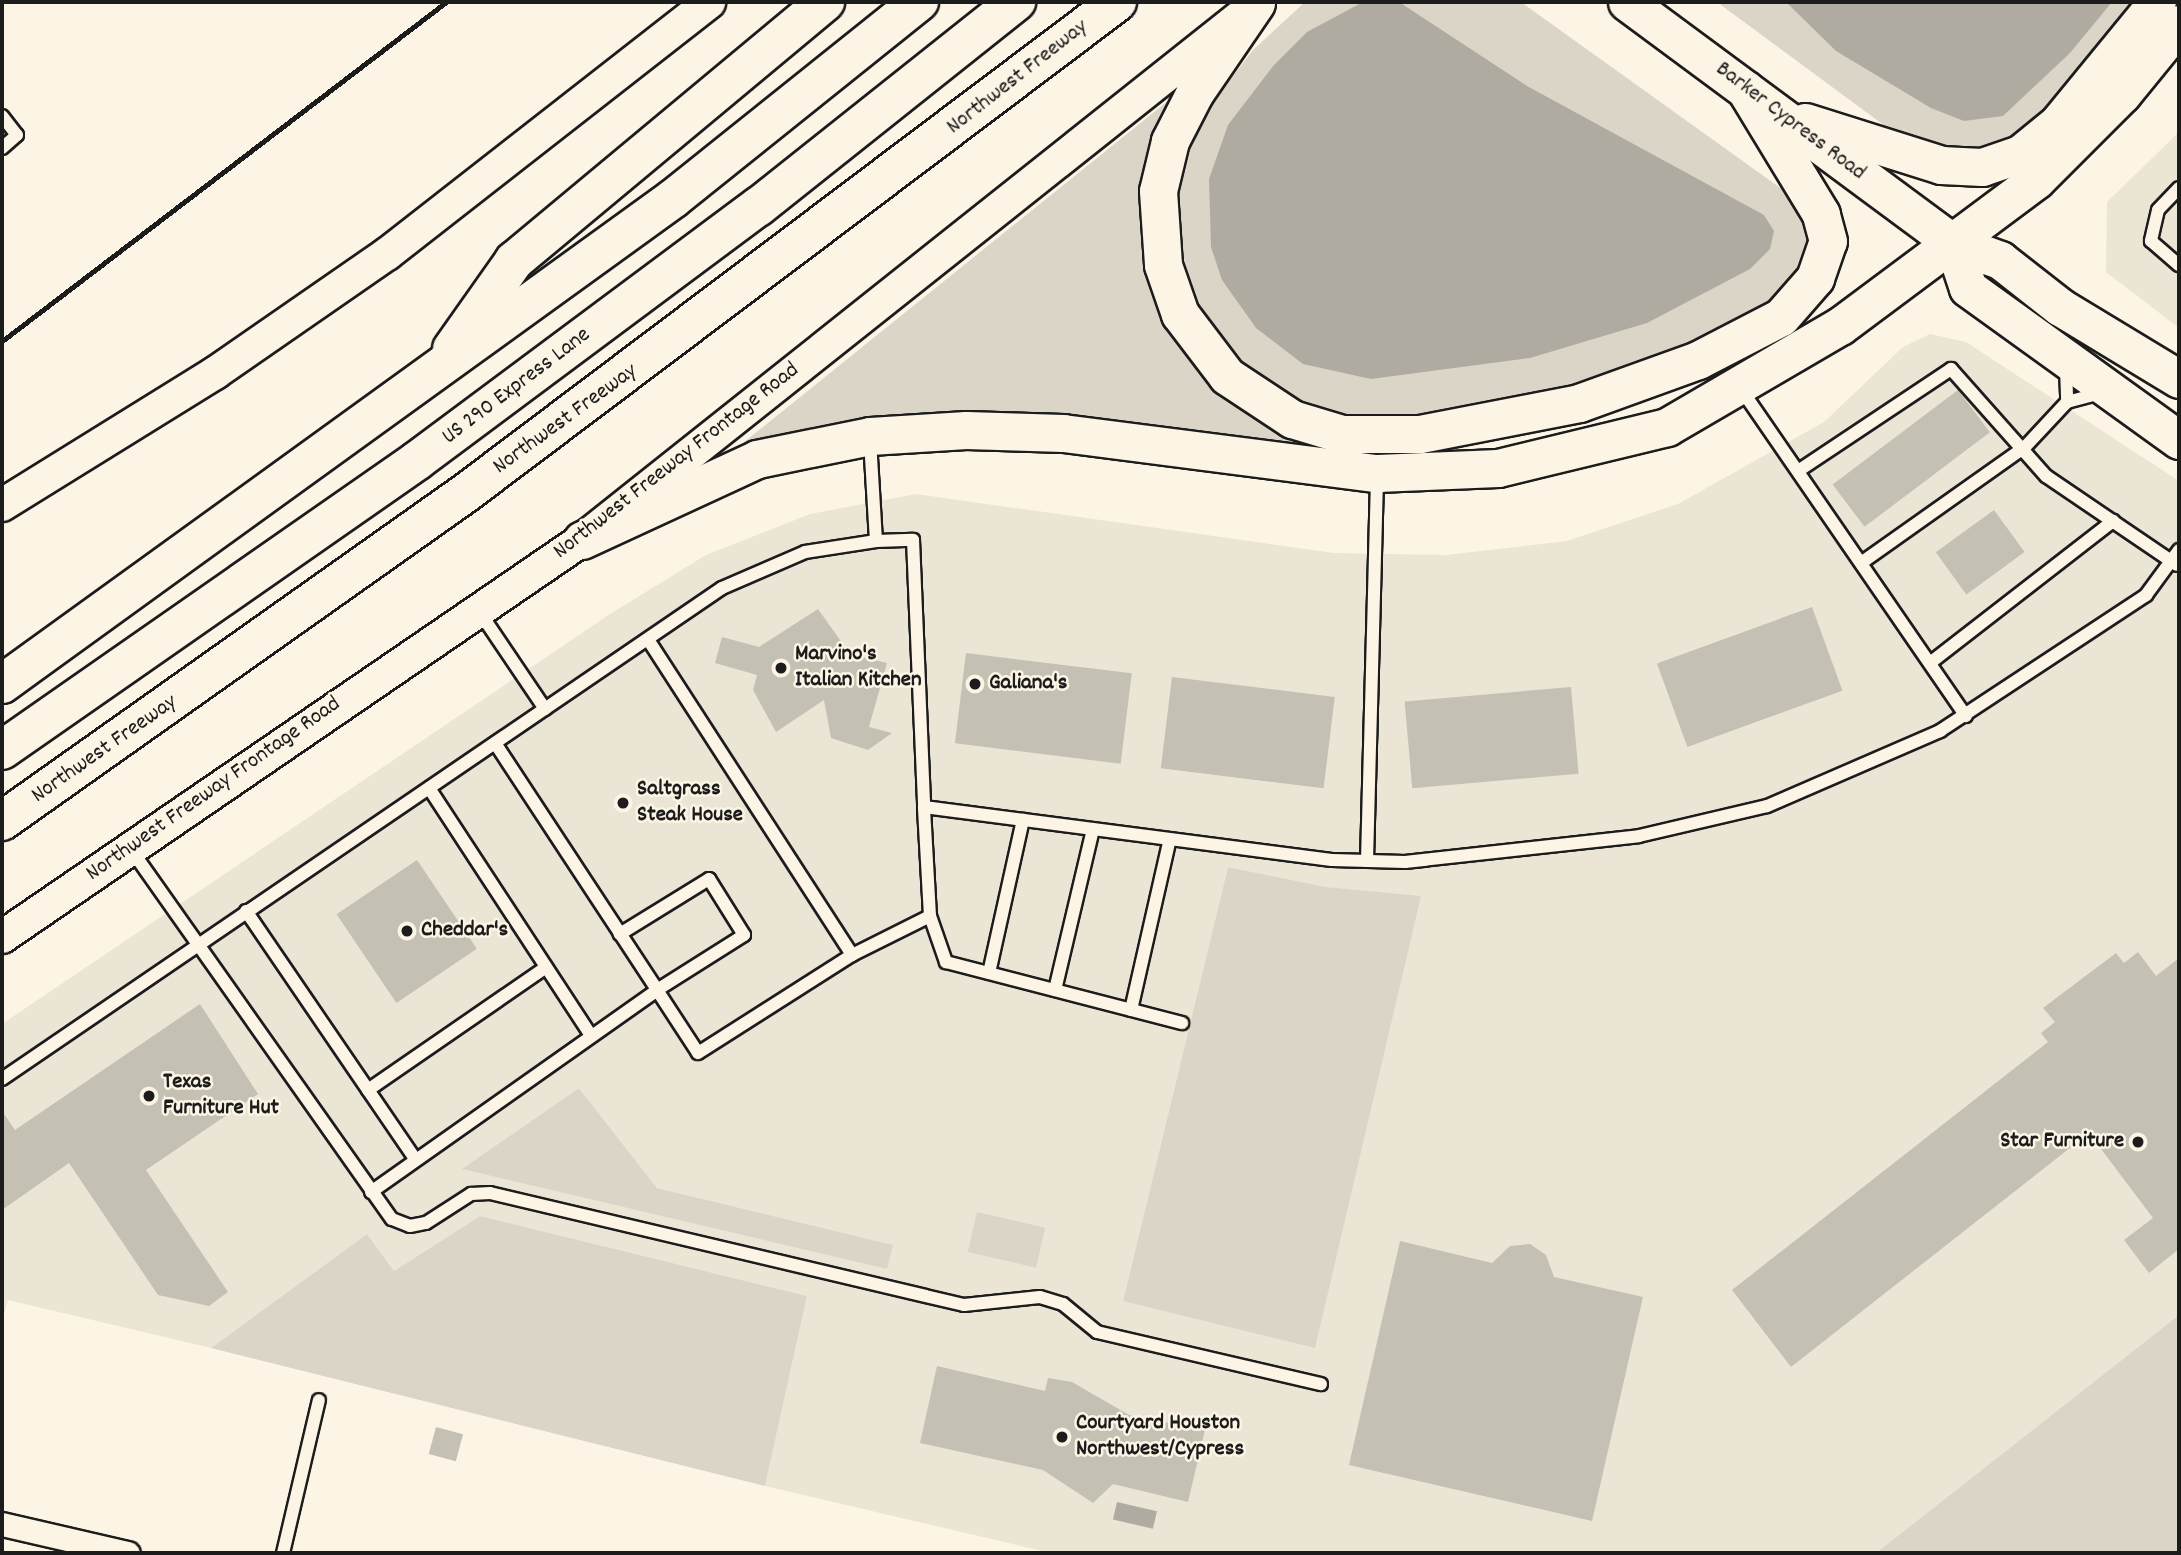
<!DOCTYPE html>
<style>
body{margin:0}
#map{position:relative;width:2181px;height:1555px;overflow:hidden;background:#fcf5e5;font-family:Dekko,sans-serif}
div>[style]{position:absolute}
.built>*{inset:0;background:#ebe5d6}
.green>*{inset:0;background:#dbd5c8;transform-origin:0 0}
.water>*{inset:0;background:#b0aba1;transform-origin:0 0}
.building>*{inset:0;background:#c4c0b3;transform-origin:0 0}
.roads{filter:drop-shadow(2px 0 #1c1c1c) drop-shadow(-2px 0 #1c1c1c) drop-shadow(0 2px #1c1c1c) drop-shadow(0 -2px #1c1c1c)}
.lane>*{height:12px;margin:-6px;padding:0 6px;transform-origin:6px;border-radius:6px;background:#fcf5e5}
.street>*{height:23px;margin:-11.5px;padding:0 11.5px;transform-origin:11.5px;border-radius:11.5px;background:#fcf5e5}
.secondary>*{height:32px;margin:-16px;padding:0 16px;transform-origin:16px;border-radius:16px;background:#fcf5e5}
.primary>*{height:37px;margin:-18.5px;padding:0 18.5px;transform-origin:18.5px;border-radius:18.5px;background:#fcf5e5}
.highway>*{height:38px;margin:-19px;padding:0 19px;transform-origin:19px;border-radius:19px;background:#fcf5e5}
.rail>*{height:5px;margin:-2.5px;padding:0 2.5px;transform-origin:2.5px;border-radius:2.5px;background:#1c1c1c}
.dots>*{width:19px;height:19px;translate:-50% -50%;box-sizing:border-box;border:4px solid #fcf5e5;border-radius:50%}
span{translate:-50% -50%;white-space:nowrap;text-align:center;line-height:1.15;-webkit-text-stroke:5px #fcf5e5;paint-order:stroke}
.street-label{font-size:23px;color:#1c1c1c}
.poi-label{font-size:23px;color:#1c1c1c;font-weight:700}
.left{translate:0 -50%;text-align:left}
.right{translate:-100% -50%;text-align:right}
.frame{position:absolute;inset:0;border:4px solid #1c1c1c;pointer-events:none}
</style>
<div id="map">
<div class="built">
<i style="clip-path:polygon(2179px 132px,2179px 328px,2106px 272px,2107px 202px)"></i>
<i style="clip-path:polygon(evenodd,1930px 334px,1966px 342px,2179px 481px,2179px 1315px,1876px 1553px,1051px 1553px,765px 1486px,807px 1296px,480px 1216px,394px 1271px,367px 1234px,211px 1348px,8px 1300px,2px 1322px,2px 1024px,610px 614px,706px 555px,810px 514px,916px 494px,1334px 553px,1446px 555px,1567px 541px,1678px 504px,1824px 422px,1903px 347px,1930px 334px,1228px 867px,1326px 887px,1421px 897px,1123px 1301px,1228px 867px,1930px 334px,579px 1088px,657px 1188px,893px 1245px,463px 1169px,579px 1088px)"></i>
</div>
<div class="green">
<i style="clip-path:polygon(1305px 2px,1521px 2px,1793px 197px,1815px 237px,1793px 292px,1721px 337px,1542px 400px,1374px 422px,1292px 405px,1236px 362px,1194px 303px,1176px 222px,1178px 181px,1202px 116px,1253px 50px)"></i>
<i style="clip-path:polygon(1717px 2px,2142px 2px,2032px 129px,2001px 148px,1967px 155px,1908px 143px)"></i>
<i style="clip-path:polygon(1174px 96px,1150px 257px,1296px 439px,1294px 449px,972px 411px,841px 426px,742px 455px,738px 447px)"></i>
<i style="clip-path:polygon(1228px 867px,1326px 887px,1421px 896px,1315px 1348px,1123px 1301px)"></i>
<i style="clip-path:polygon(579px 1088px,657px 1188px,893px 1245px,887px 1269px,462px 1169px)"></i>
<i style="left:977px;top:1212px;width:70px;height:41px;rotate:13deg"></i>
<i style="clip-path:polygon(480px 1216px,807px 1296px,765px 1486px,211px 1348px,367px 1234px,394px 1271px)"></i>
<i style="clip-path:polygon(2179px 1315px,2179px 1553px,1876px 1553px)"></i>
</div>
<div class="water">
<i style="clip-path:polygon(1363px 2px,1399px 2px,1527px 86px,1764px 215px,1774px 231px,1770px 249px,1750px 269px,1647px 323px,1530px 358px,1371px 379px,1303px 364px,1256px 328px,1222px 280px,1211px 247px,1209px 179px,1228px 125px,1274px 65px,1307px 32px)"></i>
<i style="clip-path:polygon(1786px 2px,2112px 2px,2070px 53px,2003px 116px,1964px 121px,1931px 108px,1836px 51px)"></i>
<i style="left:1117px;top:1502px;width:41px;height:18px;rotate:13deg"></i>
</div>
<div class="building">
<i style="left:1958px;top:390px;width:53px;height:157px;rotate:53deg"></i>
<i style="left:1994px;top:510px;width:52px;height:72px;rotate:54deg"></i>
<i style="left:1812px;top:607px;width:89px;height:165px;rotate:70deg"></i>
<i style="clip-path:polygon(818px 609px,850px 654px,887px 663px,869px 727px,892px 733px,868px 750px,831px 738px,824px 700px,776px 732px,753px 690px,757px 675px,715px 663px,722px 637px,759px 647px)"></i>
<i style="left:966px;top:653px;width:167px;height:91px;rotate:7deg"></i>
<i style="left:1172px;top:677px;width:164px;height:92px;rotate:7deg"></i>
<i style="left:1571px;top:687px;width:87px;height:167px;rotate:85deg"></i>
<i style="left:417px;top:860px;width:107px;height:97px;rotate:56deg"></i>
<i style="clip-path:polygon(2138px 952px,2156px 976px,2179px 958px,2179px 1249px,2149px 1273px,2124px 1240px,2153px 1218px,2089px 1133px,1791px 1367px,1732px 1290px,2048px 1042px,2041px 1033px,2055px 1022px,2043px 1008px,2116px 953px,2124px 963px)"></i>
<i style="clip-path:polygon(200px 1004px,258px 1094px,146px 1170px,228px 1292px,209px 1306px,158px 1295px,69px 1163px,2px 1210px,2px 1111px,15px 1130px)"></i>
<i style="clip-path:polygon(1400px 1241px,1492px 1263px,1510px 1246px,1530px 1244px,1546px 1255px,1554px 1277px,1643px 1297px,1592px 1521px,1349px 1465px)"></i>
<i style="clip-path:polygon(937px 1366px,1045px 1391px,1048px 1378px,1072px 1382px,1129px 1415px,1205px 1430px,1188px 1502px,1113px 1484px,1093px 1503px,1043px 1470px,920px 1443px)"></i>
<i style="left:436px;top:1427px;width:28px;height:28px;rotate:15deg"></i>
</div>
<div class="roads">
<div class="lane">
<i style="left:2px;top:116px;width:24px;rotate:52deg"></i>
<i style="left:17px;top:135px;width:20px;rotate:139deg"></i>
<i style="left:2179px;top:188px;width:30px;rotate:134deg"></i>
<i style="left:2158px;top:210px;width:32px;rotate:103deg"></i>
<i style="left:2151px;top:241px;width:37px;rotate:41deg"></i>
<i style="left:2066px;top:367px;width:35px;rotate:88deg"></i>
<i style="left:1741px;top:389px;width:397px;rotate:55.5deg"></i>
<i style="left:870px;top:440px;width:101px;rotate:86.6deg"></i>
<i style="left:876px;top:541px;width:37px;rotate:-2deg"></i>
<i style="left:913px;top:540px;width:267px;rotate:87.6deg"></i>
<i style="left:1798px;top:471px;width:184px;rotate:-33.7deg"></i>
<i style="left:1951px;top:369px;width:143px;rotate:48.4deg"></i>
<i style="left:2046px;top:476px;width:158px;rotate:34.2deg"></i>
<i style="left:1861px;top:563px;width:201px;rotate:-35.3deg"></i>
<i style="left:2025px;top:447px;width:62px;rotate:-47deg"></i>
<i style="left:2067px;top:402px;width:35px;rotate:-15deg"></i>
<i style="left:479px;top:611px;width:118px;rotate:56deg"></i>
<i style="left:649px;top:641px;width:374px;rotate:57.1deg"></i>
<i style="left:1930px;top:663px;width:232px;rotate:-37.8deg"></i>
<i style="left:495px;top:743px;width:295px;rotate:56.7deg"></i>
<i style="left:657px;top:990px;width:103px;rotate:-32.3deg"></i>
<i style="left:744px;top:935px;width:66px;rotate:-122deg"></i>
<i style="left:709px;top:879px;width:105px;rotate:148.3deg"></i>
<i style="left:429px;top:788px;width:294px;rotate:56.8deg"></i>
<i style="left:130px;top:848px;width:454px;rotate:54.8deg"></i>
<i style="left:392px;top:1219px;width:19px;rotate:21deg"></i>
<i style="left:410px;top:1226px;width:16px;rotate:-11deg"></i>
<i style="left:426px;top:1223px;width:54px;rotate:-32.8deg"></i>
<i style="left:471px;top:1194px;width:19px;rotate:-3deg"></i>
<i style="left:490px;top:1193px;width:487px;rotate:13.3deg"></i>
<i style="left:964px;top:1305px;width:76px;rotate:-6deg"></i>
<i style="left:1040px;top:1297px;width:24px;rotate:17deg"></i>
<i style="left:1063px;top:1304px;width:44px;rotate:39.5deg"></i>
<i style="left:1097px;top:1332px;width:230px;rotate:13.1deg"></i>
<i style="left:1367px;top:861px;width:384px;rotate:-88.5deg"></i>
<i style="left:246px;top:911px;width:301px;rotate:55.7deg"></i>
<i style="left:930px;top:916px;width:49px;rotate:70.8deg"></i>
<i style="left:946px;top:962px;width:244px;rotate:14.5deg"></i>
<i style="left:989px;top:973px;width:157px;rotate:-77.5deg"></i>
<i style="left:1055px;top:990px;width:165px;rotate:-76.7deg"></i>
<i style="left:1131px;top:1010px;width:175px;rotate:-77.2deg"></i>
<i style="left:2px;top:1079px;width:871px;rotate:-34.29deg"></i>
<i style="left:722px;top:588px;width:90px;rotate:-23.4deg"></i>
<i style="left:805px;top:552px;width:72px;rotate:-8.8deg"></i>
<i style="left:368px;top:1090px;width:216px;rotate:-34.6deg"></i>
<i style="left:371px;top:1192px;width:350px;rotate:-35.2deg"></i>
<i style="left:657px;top:990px;width:75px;rotate:56.9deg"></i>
<i style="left:698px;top:1053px;width:183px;rotate:-32.5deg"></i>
<i style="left:852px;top:955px;width:87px;rotate:-26.6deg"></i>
<i style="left:930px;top:916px;width:109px;rotate:-93.2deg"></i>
<i style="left:924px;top:807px;width:411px;rotate:7.4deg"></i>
<i style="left:1332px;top:860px;width:73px;rotate:1.6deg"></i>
<i style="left:1405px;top:862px;width:235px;rotate:-6.3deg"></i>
<i style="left:1639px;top:836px;width:131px;rotate:-13.2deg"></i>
<i style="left:1767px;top:806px;width:189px;rotate:-23.4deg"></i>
<i style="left:1940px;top:731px;width:247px;rotate:-33.4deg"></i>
<i style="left:2146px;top:595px;width:56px;rotate:-53.7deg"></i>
<i style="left:283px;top:1553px;width:157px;rotate:-76.8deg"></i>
</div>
<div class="street">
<i style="left:2px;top:1524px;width:129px;rotate:13deg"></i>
</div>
<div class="secondary">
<i style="left:2px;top:505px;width:251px;rotate:-31.8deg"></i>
<i style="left:215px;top:373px;width:209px;rotate:-34.7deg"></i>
<i style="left:387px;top:254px;width:409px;rotate:-38deg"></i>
<i style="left:2px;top:937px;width:703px;rotate:-34.39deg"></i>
<i style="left:582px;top:540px;width:842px;rotate:-38.49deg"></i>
</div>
<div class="primary">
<i style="left:1627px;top:2px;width:405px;rotate:36.5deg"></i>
<i style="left:1953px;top:243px;width:50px;rotate:19.9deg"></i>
<i style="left:2000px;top:260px;width:76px;rotate:38.1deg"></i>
<i style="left:2060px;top:307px;width:139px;rotate:31.2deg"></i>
<i style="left:1256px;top:3px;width:110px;rotate:124.3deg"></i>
<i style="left:1194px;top:94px;width:53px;rotate:117.1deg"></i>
<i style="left:1170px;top:141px;width:51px;rotate:103.5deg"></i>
<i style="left:1158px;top:191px;width:74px;rotate:86.1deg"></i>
<i style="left:1163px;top:265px;width:52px;rotate:70.9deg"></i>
<i style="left:1180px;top:314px;width:78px;rotate:52.8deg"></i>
<i style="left:1227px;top:376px;width:78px;rotate:33.5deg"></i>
<i style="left:1292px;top:419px;width:52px;rotate:16.7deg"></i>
<i style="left:1342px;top:434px;width:78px"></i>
<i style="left:1420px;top:434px;width:162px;rotate:-11deg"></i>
<i style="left:1579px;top:403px;width:127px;rotate:-19.9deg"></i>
<i style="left:1698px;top:360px;width:93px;rotate:-27.4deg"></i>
<i style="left:1781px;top:317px;width:52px;rotate:-48.9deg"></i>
<i style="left:1815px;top:278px;width:39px;rotate:-71deg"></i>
<i style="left:1828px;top:241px;width:28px;rotate:-105deg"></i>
<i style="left:1821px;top:214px;width:146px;rotate:-121.3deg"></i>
<i style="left:1805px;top:122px;width:143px;rotate:17.5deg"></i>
<i style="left:1941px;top:165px;width:41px;rotate:2.8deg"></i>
<i style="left:1982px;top:167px;width:40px;rotate:-18.9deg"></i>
<i style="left:2020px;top:154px;width:49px;rotate:-39.2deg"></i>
<i style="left:2058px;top:123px;width:156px;rotate:-50.7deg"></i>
<i style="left:1953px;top:243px;width:47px;rotate:71.6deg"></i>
<i style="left:1968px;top:288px;width:260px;rotate:35.8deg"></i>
<i style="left:582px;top:540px;width:193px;rotate:-24.8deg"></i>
<i style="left:757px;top:459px;width:115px;rotate:-11.5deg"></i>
<i style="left:870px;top:436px;width:96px;rotate:-3.6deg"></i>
<i style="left:966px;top:430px;width:97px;rotate:1.8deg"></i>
<i style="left:1063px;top:433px;width:317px;rotate:7.3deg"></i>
<i style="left:1377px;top:473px;width:121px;rotate:-2.4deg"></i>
<i style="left:1498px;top:468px;width:174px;rotate:-13.6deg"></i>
<i style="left:1667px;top:427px;width:200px;rotate:-30.3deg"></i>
<i style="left:1840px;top:326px;width:244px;rotate:-36.7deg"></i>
<i style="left:2036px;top:180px;width:122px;rotate:-45deg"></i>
<i style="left:2122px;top:94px;width:90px;rotate:-50.8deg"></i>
</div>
<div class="highway">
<i style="left:452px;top:349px;width:108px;rotate:-54.8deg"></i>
<i style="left:514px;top:261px;width:405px;rotate:-39.8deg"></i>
<i style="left:2px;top:684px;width:829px;rotate:-35.87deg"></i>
<i style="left:674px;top:198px;width:314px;rotate:-38.7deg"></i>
<i style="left:2px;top:750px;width:507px;rotate:-34.88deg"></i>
<i style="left:418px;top:460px;width:424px;rotate:-36.7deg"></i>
<i style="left:758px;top:207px;width:330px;rotate:-38.5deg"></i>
<i style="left:2px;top:821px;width:570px;rotate:-35.28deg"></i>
<i style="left:467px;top:492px;width:814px;rotate:-37.01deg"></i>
</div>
</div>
<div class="rail">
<i style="left:2px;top:341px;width:559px;rotate:-37.36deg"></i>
</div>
<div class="dots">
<i style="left:781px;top:668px;background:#1c1c1c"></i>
<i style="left:975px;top:684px;background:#1c1c1c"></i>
<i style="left:623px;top:803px;background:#1c1c1c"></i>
<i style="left:407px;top:931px;background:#1c1c1c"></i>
<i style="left:149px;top:1096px;background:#1c1c1c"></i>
<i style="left:2138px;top:1142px;background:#1c1c1c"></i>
<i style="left:1062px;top:1437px;background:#1c1c1c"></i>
</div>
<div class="street-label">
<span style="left:1018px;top:78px;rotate:-38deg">Northwest Freeway</span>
<span style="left:1790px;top:122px;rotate:37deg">Barker Cypress Road</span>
<span style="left:517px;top:387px;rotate:-37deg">US 290 Express Lane</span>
<span style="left:566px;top:420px;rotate:-36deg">Northwest Freeway</span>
<span style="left:677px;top:462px;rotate:-38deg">Northwest Freeway Frontage Road</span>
<span style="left:105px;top:750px;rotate:-35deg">Northwest Freeway</span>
<span style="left:214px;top:790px;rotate:-35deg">Northwest Freeway Frontage Road</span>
</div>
<div class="poi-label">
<span class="left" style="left:795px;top:668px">Marvino's<br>Italian Kitchen</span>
<span class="left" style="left:989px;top:684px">Galiana's</span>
<span class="left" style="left:637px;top:803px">Saltgrass<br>Steak House</span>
<span class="left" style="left:421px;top:931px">Cheddar's</span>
<span class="left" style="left:163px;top:1096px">Texas<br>Furniture Hut</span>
<span class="right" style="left:2124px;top:1142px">Star Furniture</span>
<span class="left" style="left:1076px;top:1437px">Courtyard Houston<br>Northwest/Cypress</span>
</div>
<div class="frame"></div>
</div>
